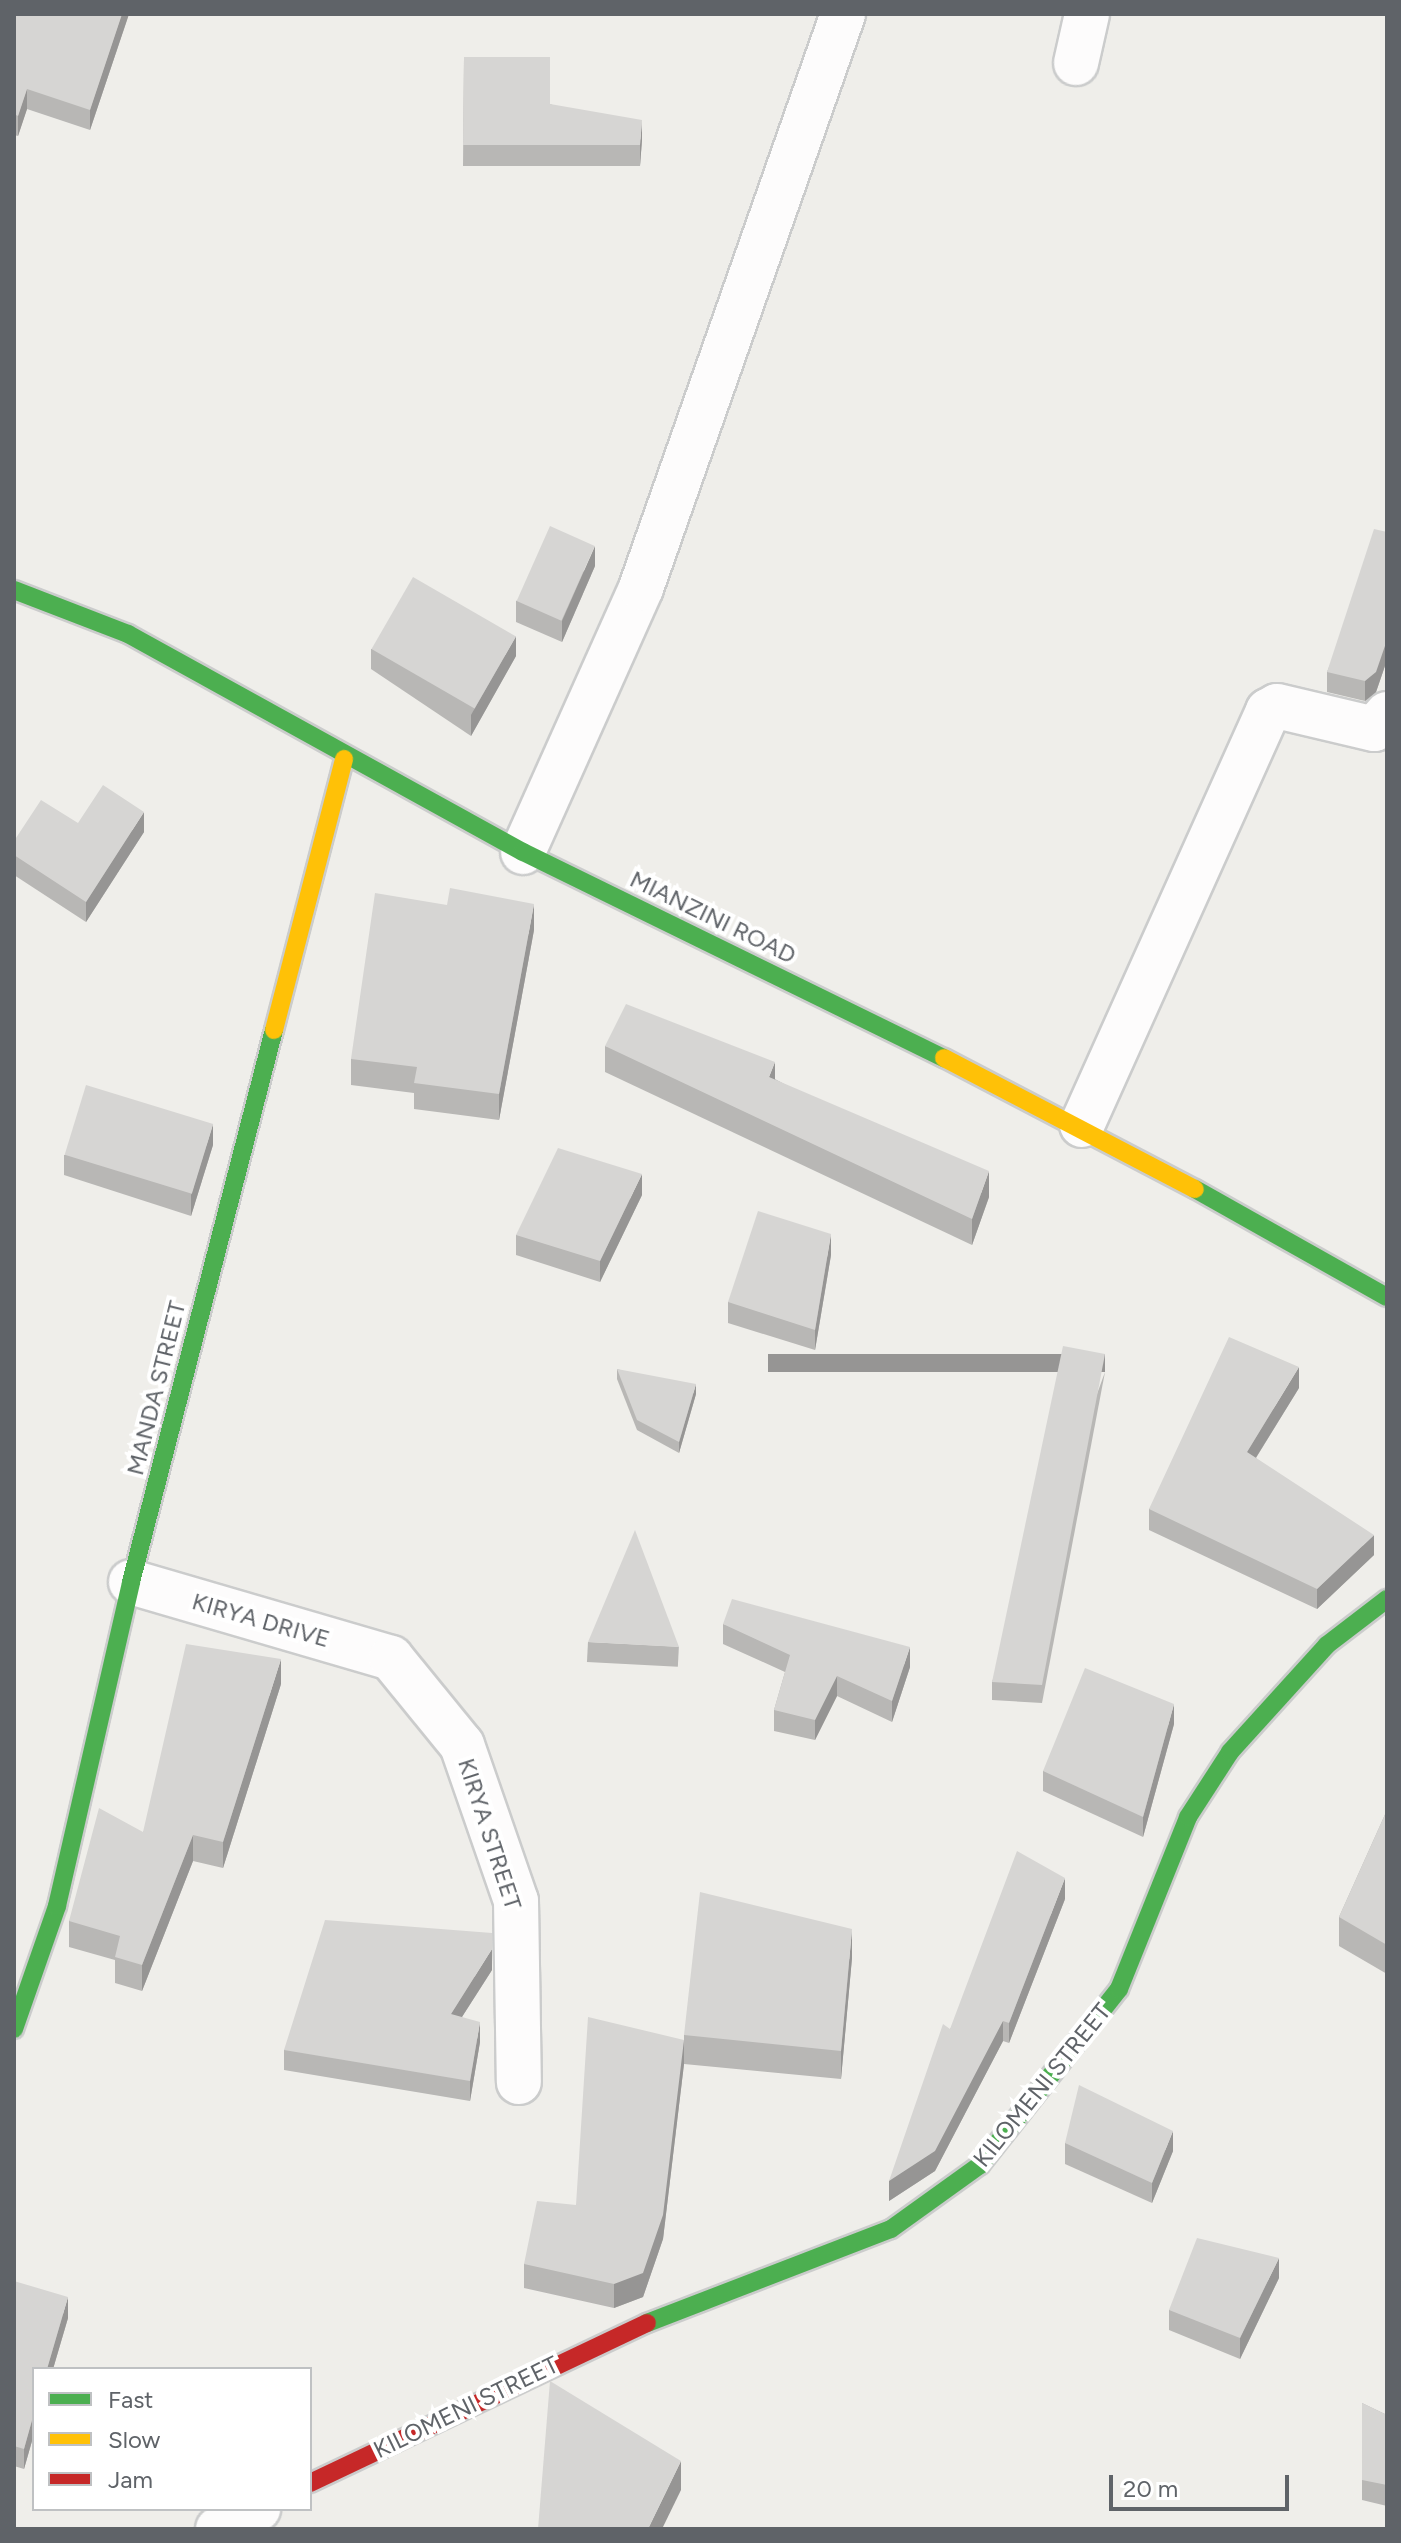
<!DOCTYPE html>
<style>
body{margin:0}
#map{position:relative;width:1401px;height:2543px;overflow:hidden;background:#efeeea;font-family:Figtree,sans-serif}
div>[style]{position:absolute}
.roads{filter:drop-shadow(2px 0 #cbcccc) drop-shadow(-2px 0 #cbcccc) drop-shadow(0 2px #cbcccc) drop-shadow(0 -2px #cbcccc)}
.street>*{height:44px;margin:-22px;padding:0 22px;transform-origin:22px;border-radius:22px;background:#fdfcfc}
.fast>*{height:18px;margin:-9px;padding:0 9px;transform-origin:9px;border-radius:9px;background:#4caf50}
.slow>*{height:18px;margin:-9px;padding:0 9px;transform-origin:9px;border-radius:9px;background:#ffc107}
.jam>*{height:18px;margin:-9px;padding:0 9px;transform-origin:9px;border-radius:9px;background:#c62828}
.wall>*{inset:0;background:#b8b7b5;transform-origin:0 0}
.shaded-wall>*{inset:0;background:#969594;transform-origin:0 0}
.building>*{inset:0;background:#d6d5d3;transform-origin:0 0}
span{translate:-50% -50%;white-space:nowrap;text-align:center;line-height:1.15;-webkit-text-stroke:8px #fff;paint-order:stroke}
.street-label{font-size:24px;color:#5f6368}
.frame{position:absolute;inset:0;border:16px solid #5f6368;pointer-events:none}
.legend{position:absolute;left:32px;top:2367px;width:280px;height:144px;box-sizing:border-box;background:#fff;border:2px solid #bfc1c3;margin:0;padding:10px 14px;list-style:none;font-size:24px;color:#5f6368}
.legend li{display:flex;align-items:center;gap:16px;height:40px}
.legend b{width:40px;border:2px solid #bfc1c3}
.scale{position:absolute;left:1109px;top:2475px;width:180px;height:36px;box-sizing:border-box;border:4px solid #5f6368;border-top:0;padding-left:10px;font-size:24px;line-height:28px;white-space:nowrap;color:#5f6368;-webkit-text-stroke:6px #fff;paint-order:stroke}
</style>
<div id="map">
<div class="roads">
<div class="street">
<i style="left:1076px;top:63px;width:50px;rotate:-77.3deg"></i>
<i style="left:523px;top:852px;width:289px;rotate:-65.9deg"></i>
<i style="left:641px;top:588px;width:609px;rotate:-70.61deg"></i>
<i style="left:1082px;top:1125px;width:454px;rotate:-65.8deg"></i>
<i style="left:1268px;top:711px;width:10px;rotate:-29deg"></i>
<i style="left:1277px;top:706px;width:100px;rotate:13.3deg"></i>
<i style="left:1374px;top:729px;width:20px;rotate:-49deg"></i>
<i style="left:131px;top:1582px;width:271px;rotate:16.3deg"></i>
<i style="left:391px;top:1658px;width:112px;rotate:50.8deg"></i>
<i style="left:462px;top:1745px;width:165px;rotate:70.9deg"></i>
<i style="left:516px;top:1901px;width:181px;rotate:89.1deg"></i>
<i style="left:218px;top:2529px;width:45px;rotate:-26.6deg"></i>
</div>
<div class="fast">
<i style="left:14px;top:590px;width:122px;rotate:21.1deg"></i>
<i style="left:128px;top:634px;width:451px;rotate:28.9deg"></i>
<i style="left:523px;top:852px;width:469px;rotate:26.1deg"></i>
<i style="left:1195px;top:1189px;width:220px;rotate:29.4deg"></i>
<i style="left:14px;top:2029px;width:130px;rotate:-70.7deg"></i>
<i style="left:57px;top:1906px;width:332px;rotate:-77.1deg"></i>
<i style="left:131px;top:1582px;width:570px;rotate:-75.48deg"></i>
<i style="left:647px;top:2323px;width:261px;rotate:-21.1deg"></i>
<i style="left:891px;top:2229px;width:110px;rotate:-35.7deg"></i>
<i style="left:980px;top:2165px;width:224px;rotate:-51.7deg"></i>
<i style="left:1119px;top:1989px;width:185px;rotate:-68.1deg"></i>
<i style="left:1188px;top:1817px;width:77px;rotate:-57.1deg"></i>
<i style="left:1230px;top:1752px;width:144px;rotate:-47.8deg"></i>
<i style="left:1327px;top:1645px;width:76px;rotate:-37.5deg"></i>
</div>
<div class="slow">
<i style="left:274px;top:1030px;width:280px;rotate:-75.5deg"></i>
<i style="left:944px;top:1058px;width:283px;rotate:27.6deg"></i>
</div>
<div class="jam">
<i style="left:310px;top:2483px;width:373px;rotate:-25.4deg"></i>
</div>
</div>
<div class="wall">
<i style="clip-path:polygon(14px 14px,129px 14px,90px 130px,27px 109px,18px 136px,14px 135px)"></i>
<i style="clip-path:polygon(464px 57px,550px 104px,642px 140px,640px 166px,463px 166px)"></i>
<i style="clip-path:polygon(1387px 532px,1387px 660px,1376px 692px,1365px 701px,1327px 692px,1327px 672px)"></i>
<i style="clip-path:polygon(595px 566px,562px 642px,516px 622px,516px 601px)"></i>
<i style="clip-path:polygon(371px 649px,516px 656px,471px 736px,371px 669px)"></i>
<i style="clip-path:polygon(78px 823px,144px 832px,86px 922px,14px 875px,14px 841px)"></i>
<i style="clip-path:polygon(534px 930px,499px 1120px,414px 1109px,414px 1093px,351px 1085px,351px 1059px)"></i>
<i style="clip-path:polygon(605px 1046px,775px 1079px,989px 1197px,972px 1245px,605px 1072px)"></i>
<i style="clip-path:polygon(213px 1145px,191px 1216px,64px 1175px,64px 1155px)"></i>
<i style="clip-path:polygon(642px 1195px,600px 1282px,516px 1255px,516px 1235px)"></i>
<i style="clip-path:polygon(831px 1255px,815px 1350px,728px 1323px,728px 1302px)"></i>
<i style="clip-path:polygon(617px 1369px,696px 1394px,679px 1453px,637px 1430px,617px 1379px)"></i>
<i style="clip-path:polygon(1105px 1372px,1042px 1703px,992px 1700px,992px 1682px)"></i>
<i style="clip-path:polygon(1299px 1388px,1256px 1458px,1374px 1555px,1317px 1609px,1149px 1530px,1149px 1509px)"></i>
<i style="clip-path:polygon(723px 1624px,910px 1667px,892px 1722px,837px 1696px,815px 1740px,774px 1731px,774px 1710px,785px 1672px,723px 1644px)"></i>
<i style="left:588px;top:1642px;width:91px;height:20px;rotate:3deg"></i>
<i style="clip-path:polygon(281px 1684px,223px 1868px,193px 1861px,142px 1991px,115px 1983px,115px 1960px,69px 1947px,69px 1921px,143px 1832px)"></i>
<i style="clip-path:polygon(1174px 1724px,1143px 1837px,1043px 1791px,1043px 1771px)"></i>
<i style="clip-path:polygon(1387px 1810px,1387px 1974px,1339px 1946px,1339px 1917px)"></i>
<i style="clip-path:polygon(1065px 1899px,1009px 2043px,1003px 2041px,935px 2171px,889px 2201px,950px 2029px)"></i>
<i style="clip-path:polygon(852px 1958px,841px 2079px,684px 2064px,663px 2239px,643px 2297px,614px 2308px,524px 2288px,524px 2264px,576px 2205px,684px 2040px,684px 2035px)"></i>
<i style="clip-path:polygon(492px 1970px,462px 2017px,480px 2042px,470px 2101px,284px 2070px,284px 2050px)"></i>
<i style="clip-path:polygon(1065px 2143px,1173px 2151px,1152px 2203px,1065px 2164px)"></i>
<i style="clip-path:polygon(1279px 2278px,1240px 2359px,1169px 2330px,1169px 2310px)"></i>
<i style="clip-path:polygon(14px 2281px,68px 2318px,53px 2369px,34px 2369px,34px 2434px,24px 2469px,14px 2466px)"></i>
<i style="clip-path:polygon(1362px 2403px,1387px 2415px,1387px 2506px,1362px 2500px)"></i>
</div>
<div class="shaded-wall">
<i style="clip-path:polygon(122px 14px,129px 14px,90px 130px,90px 110px)"></i>
<i style="clip-path:polygon(27px 89px,27px 109px,18px 136px,18px 116px)"></i>
<i style="clip-path:polygon(642px 120px,642px 140px,640px 166px,640px 145px)"></i>
<i style="clip-path:polygon(595px 546px,595px 566px,562px 642px,562px 621px)"></i>
<i style="clip-path:polygon(516px 636px,516px 656px,471px 736px,471px 715px)"></i>
<i style="clip-path:polygon(1387px 640px,1387px 660px,1376px 692px,1365px 701px,1365px 681px)"></i>
<i style="clip-path:polygon(144px 812px,144px 832px,86px 922px,86px 902px)"></i>
<i style="clip-path:polygon(534px 904px,534px 930px,499px 1120px,499px 1094px)"></i>
<i style="clip-path:polygon(775px 1062px,775px 1088px,769px 1077px)"></i>
<i style="clip-path:polygon(213px 1124px,213px 1145px,191px 1216px,191px 1195px)"></i>
<i style="clip-path:polygon(989px 1171px,989px 1197px,972px 1245px,972px 1219px)"></i>
<i style="clip-path:polygon(642px 1174px,642px 1195px,600px 1282px,600px 1261px)"></i>
<i style="clip-path:polygon(831px 1234px,831px 1255px,815px 1350px,815px 1330px)"></i>
<i style="left:1105px;top:1354px;width:18px;height:337px;rotate:90deg"></i>
<i style="clip-path:polygon(1299px 1367px,1299px 1388px,1247px 1472px,1247px 1452px)"></i>
<i style="clip-path:polygon(696px 1384px,696px 1394px,679px 1453px,679px 1442px)"></i>
<i style="clip-path:polygon(1374px 1535px,1374px 1555px,1317px 1609px,1317px 1589px)"></i>
<i style="clip-path:polygon(910px 1647px,910px 1667px,892px 1722px,892px 1701px)"></i>
<i style="clip-path:polygon(281px 1659px,281px 1684px,223px 1868px,223px 1842px)"></i>
<i style="clip-path:polygon(837px 1676px,837px 1696px,815px 1740px,815px 1720px)"></i>
<i style="clip-path:polygon(1174px 1704px,1174px 1724px,1143px 1837px,1143px 1817px)"></i>
<i style="clip-path:polygon(193px 1835px,193px 1861px,142px 1991px,142px 1965px)"></i>
<i style="clip-path:polygon(1065px 1878px,1065px 1899px,1009px 2043px,1009px 2023px)"></i>
<i style="clip-path:polygon(852px 1929px,852px 1958px,841px 2079px,841px 2051px)"></i>
<i style="clip-path:polygon(492px 1949px,492px 1970px,451px 2034px,451px 2014px)"></i>
<i style="clip-path:polygon(1003px 2021px,1003px 2041px,935px 2171px,889px 2201px,889px 2181px)"></i>
<i style="clip-path:polygon(480px 2022px,480px 2042px,470px 2101px,470px 2081px)"></i>
<i style="clip-path:polygon(684px 2040px,684px 2064px,663px 2239px,643px 2297px,614px 2308px,614px 2284px)"></i>
<i style="clip-path:polygon(1173px 2131px,1173px 2151px,1152px 2203px,1152px 2183px)"></i>
<i style="clip-path:polygon(1279px 2258px,1279px 2278px,1240px 2359px,1240px 2338px)"></i>
<i style="clip-path:polygon(68px 2297px,68px 2318px,53px 2369px,47px 2369px)"></i>
<i style="clip-path:polygon(34px 2413px,34px 2434px,24px 2469px,24px 2449px)"></i>
<i style="clip-path:polygon(681px 2461px,681px 2490px,662px 2529px,648px 2529px)"></i>
</div>
<div class="building">
<i style="clip-path:polygon(14px 14px,122px 14px,90px 110px,27px 89px,18px 116px,14px 114px)"></i>
<i style="clip-path:polygon(464px 57px,550px 57px,550px 104px,642px 120px,640px 145px,463px 145px)"></i>
<i style="left:550px;top:526px;width:49px;height:82px;rotate:24deg"></i>
<i style="clip-path:polygon(1374px 529px,1387px 532px,1387px 640px,1376px 672px,1365px 681px,1327px 672px)"></i>
<i style="left:413px;top:577px;width:119px;height:83px;rotate:30deg"></i>
<i style="clip-path:polygon(103px 785px,144px 812px,86px 902px,14px 855px,14px 841px,41px 800px,78px 823px)"></i>
<i style="clip-path:polygon(450px 888px,534px 904px,499px 1094px,414px 1083px,417px 1067px,351px 1059px,375px 893px,447px 905px)"></i>
<i style="clip-path:polygon(626px 1004px,775px 1062px,769px 1077px,989px 1171px,972px 1219px,605px 1046px)"></i>
<i style="left:86px;top:1085px;width:133px;height:73px;rotate:17deg"></i>
<i style="clip-path:polygon(558px 1148px,642px 1174px,600px 1261px,516px 1235px)"></i>
<i style="clip-path:polygon(758px 1211px,831px 1234px,815px 1330px,728px 1302px)"></i>
<i style="clip-path:polygon(1229px 1337px,1299px 1367px,1247px 1452px,1374px 1535px,1317px 1589px,1149px 1509px)"></i>
<i style="clip-path:polygon(1063px 1346px,1105px 1354px,1042px 1685px,992px 1682px)"></i>
<i style="clip-path:polygon(617px 1369px,696px 1384px,679px 1442px,637px 1420px)"></i>
<i style="clip-path:polygon(635px 1530px,679px 1647px,588px 1642px)"></i>
<i style="clip-path:polygon(732px 1599px,910px 1647px,892px 1701px,837px 1676px,815px 1720px,774px 1710px,790px 1655px,723px 1624px)"></i>
<i style="clip-path:polygon(186px 1644px,281px 1659px,223px 1842px,193px 1835px,142px 1965px,115px 1957px,120px 1936px,69px 1921px,99px 1808px,143px 1832px)"></i>
<i style="clip-path:polygon(1085px 1668px,1174px 1704px,1143px 1817px,1043px 1771px)"></i>
<i style="clip-path:polygon(1387px 1810px,1387px 1945px,1339px 1917px)"></i>
<i style="clip-path:polygon(1017px 1851px,1065px 1878px,1009px 2023px,1003px 2021px,935px 2151px,889px 2181px,943px 2024px,950px 2029px)"></i>
<i style="clip-path:polygon(700px 1892px,852px 1929px,841px 2051px,684px 2035px)"></i>
<i style="clip-path:polygon(325px 1920px,492px 1933px,492px 1949px,451px 2014px,480px 2022px,470px 2081px,284px 2050px)"></i>
<i style="clip-path:polygon(588px 2017px,684px 2040px,663px 2215px,643px 2273px,614px 2284px,524px 2264px,537px 2201px,576px 2205px)"></i>
<i style="clip-path:polygon(1079px 2085px,1173px 2131px,1152px 2183px,1065px 2143px)"></i>
<i style="clip-path:polygon(1197px 2238px,1279px 2258px,1240px 2338px,1169px 2310px)"></i>
<i style="clip-path:polygon(14px 2281px,68px 2297px,47px 2369px,34px 2369px,34px 2413px,24px 2449px,14px 2446px)"></i>
<i style="clip-path:polygon(550px 2381px,681px 2461px,648px 2529px,538px 2529px)"></i>
<i style="clip-path:polygon(1362px 2403px,1387px 2415px,1387px 2485px,1362px 2480px)"></i>
</div>
<div class="street-label">
<span style="left:713px;top:917px;rotate:26deg">MIANZINI ROAD</span>
<span style="left:156px;top:1388px;rotate:-76deg">MANDA STREET</span>
<span style="left:261px;top:1620px;rotate:16deg">KIRYA DRIVE</span>
<span style="left:490px;top:1834px;rotate:72deg">KIRYA STREET</span>
<span style="left:1042px;top:2085px;rotate:-51deg">KILOMENI STREET</span>
<span style="left:466px;top:2407px;rotate:-26deg">KILOMENI STREET</span>
</div>
<div class="frame"></div>
<ul class="legend">
<li><b style="height:10px;background:#4caf50"></b>Fast</li>
<li><b style="height:10px;background:#ffc107"></b>Slow</li>
<li><b style="height:10px;background:#c62828"></b>Jam</li>
</ul>
<div class="scale">20 m</div>
</div>
